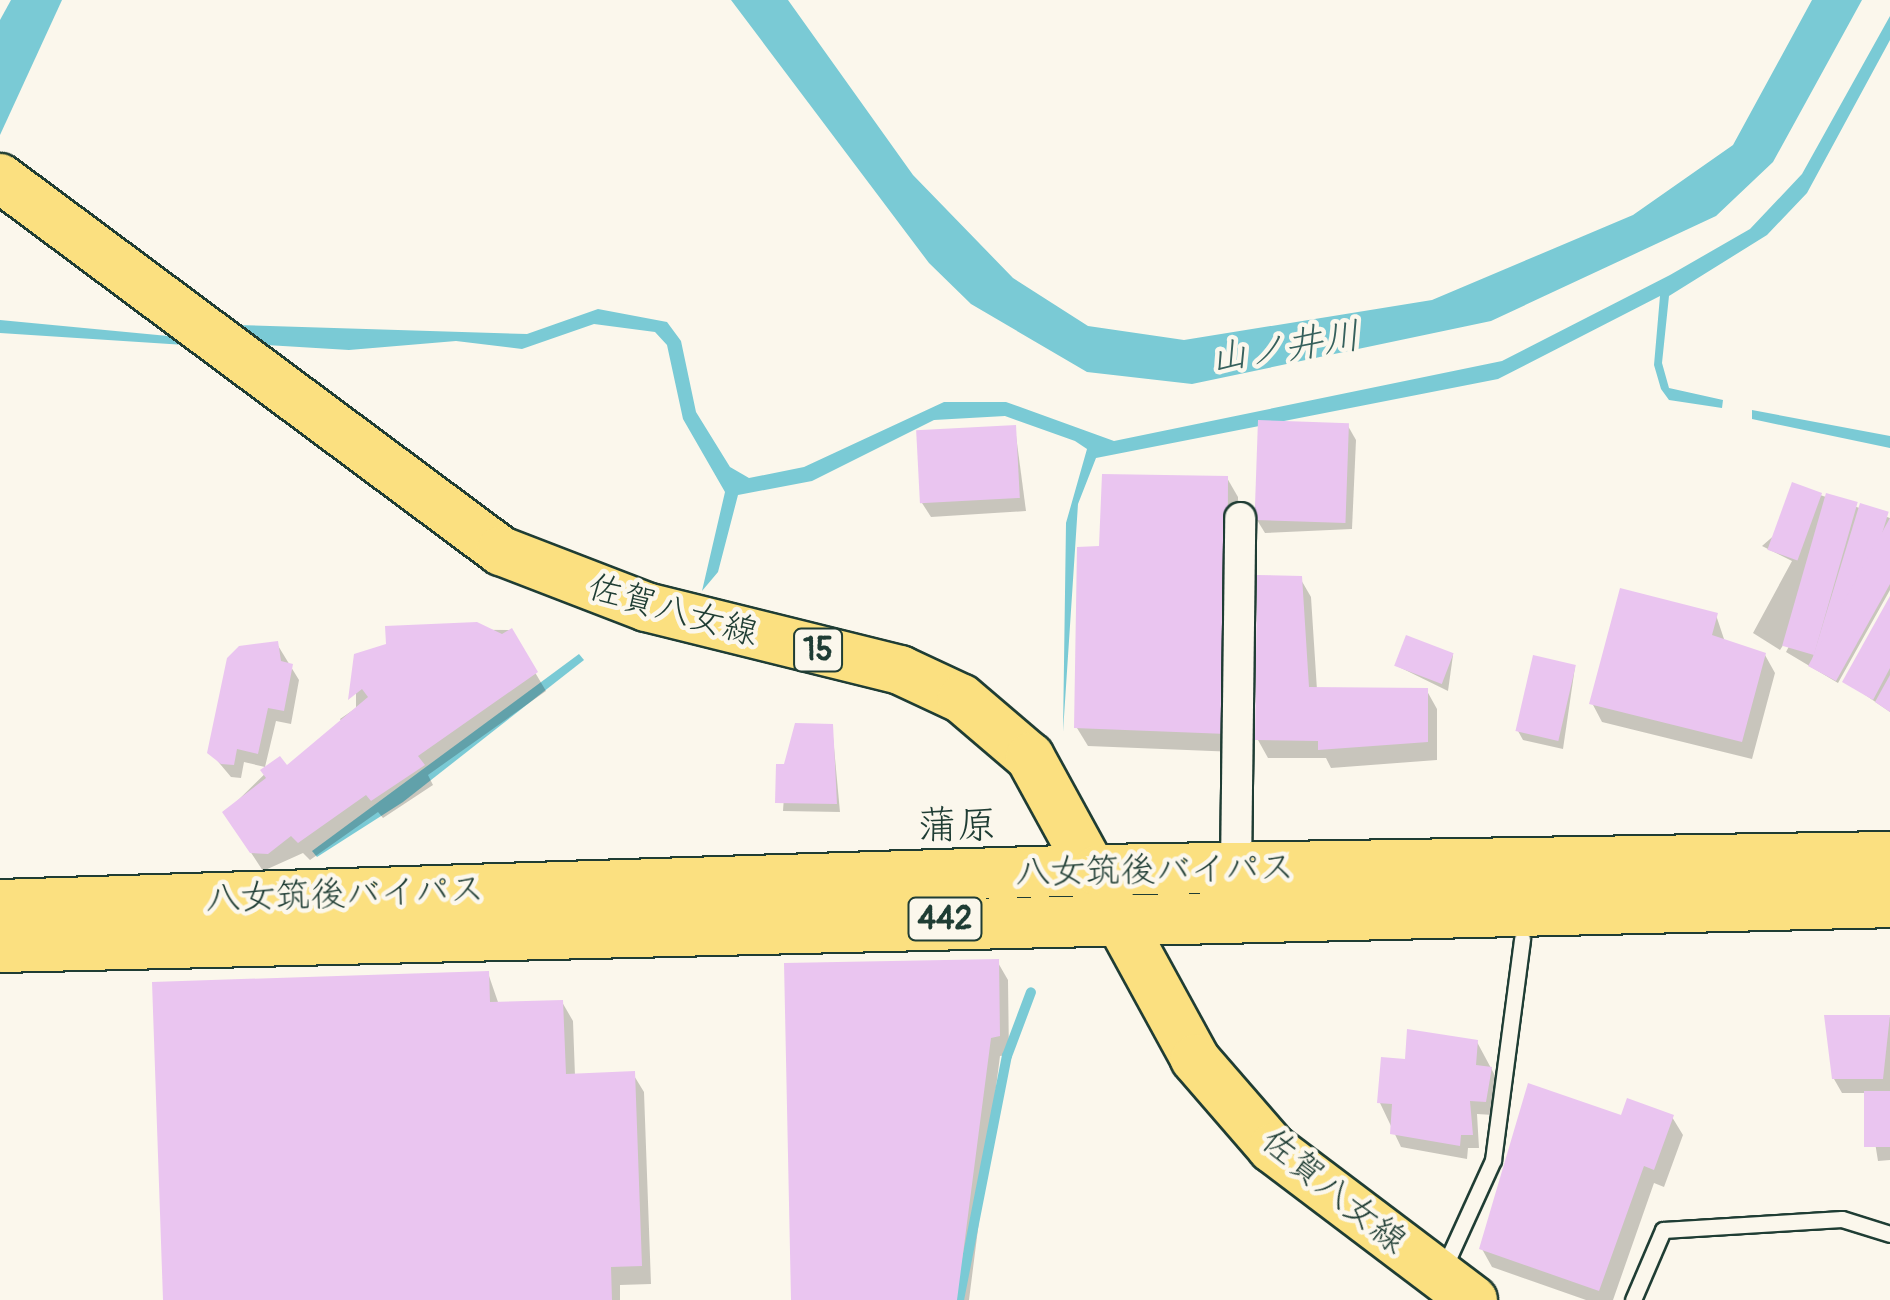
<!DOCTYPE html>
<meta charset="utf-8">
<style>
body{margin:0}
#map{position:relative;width:1890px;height:1300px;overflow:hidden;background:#fbf7ec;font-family:Pangolin,"Klee One",sans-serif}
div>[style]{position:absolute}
.water>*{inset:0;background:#7acad5}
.shadow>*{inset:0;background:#0003}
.stream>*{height:10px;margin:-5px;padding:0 5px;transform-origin:5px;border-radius:5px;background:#7acad5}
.building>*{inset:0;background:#eac5f0;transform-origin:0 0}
.roads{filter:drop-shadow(2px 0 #1f3d34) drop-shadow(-2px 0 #1f3d34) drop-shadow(0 2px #1f3d34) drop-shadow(0 -2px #1f3d34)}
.service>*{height:15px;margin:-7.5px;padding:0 7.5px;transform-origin:7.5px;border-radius:7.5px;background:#fbf7ec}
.minor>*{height:30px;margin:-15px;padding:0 15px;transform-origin:15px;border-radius:15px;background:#fbf7ec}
.primary>*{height:48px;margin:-24px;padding:0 24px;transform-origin:24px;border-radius:24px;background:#fbe080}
.trunk>*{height:50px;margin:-25px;padding:0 25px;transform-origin:25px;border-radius:25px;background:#fbe080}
span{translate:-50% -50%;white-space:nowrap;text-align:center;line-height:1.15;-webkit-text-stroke:9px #fbf7ec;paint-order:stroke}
.shield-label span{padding:2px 8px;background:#fbf7ec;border:2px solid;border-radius:8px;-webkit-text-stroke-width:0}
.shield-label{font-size:32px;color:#1f3d34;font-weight:700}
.street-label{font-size:35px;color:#1f3d34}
.water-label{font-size:38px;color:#36605c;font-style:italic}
.quarter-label{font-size:40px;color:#1f3d34}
</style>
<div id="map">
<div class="water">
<i style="clip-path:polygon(11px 0,62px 0,0 135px,0 20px)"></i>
<i style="clip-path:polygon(731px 0,788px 0,913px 175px,1013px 278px,1088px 326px,1184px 340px,1432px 300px,1633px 215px,1733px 145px,1812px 0,1862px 0,1773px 162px,1716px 216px,1491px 321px,1192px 384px,1087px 372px,971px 304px,929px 263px)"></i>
<i style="clip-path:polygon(1890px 16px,1890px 40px,1807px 193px,1767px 235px,1669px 296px,1662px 363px,1669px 388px,1723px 400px,1722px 408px,1669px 400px,1661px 389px,1654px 365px,1660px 296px,1498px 379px,1096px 458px,1078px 504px,1063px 732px,1066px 523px,1087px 449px,1075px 441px,1005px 416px,934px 420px,812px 481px,738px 495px,718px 572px,702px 591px,725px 492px,683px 419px,667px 345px,655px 332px,594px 324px,522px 349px,456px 341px,349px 350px,251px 344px,236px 325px,527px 334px,598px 309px,667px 322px,681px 341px,696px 412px,730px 467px,749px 478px,804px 467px,944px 402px,1006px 402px,1114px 441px,1502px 361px,1670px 275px,1750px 229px,1802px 174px)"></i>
<i style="clip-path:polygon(0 320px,168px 336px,185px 345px,0 333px)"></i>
<i style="clip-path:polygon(1752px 410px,1890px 436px,1890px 448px,1752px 419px)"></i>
<i style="clip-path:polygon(579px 654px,584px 660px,403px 802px,317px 857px,312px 851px)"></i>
</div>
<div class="shadow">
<i style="clip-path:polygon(1348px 426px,1356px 440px,1352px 529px,1265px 533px,1257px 520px)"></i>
<i style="clip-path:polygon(1015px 428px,1026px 511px,931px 517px,922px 503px)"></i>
<i style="clip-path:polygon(1227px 478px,1238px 497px,1236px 752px,1088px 746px,1077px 728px,1101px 549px)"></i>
<i style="clip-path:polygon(1820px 495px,1890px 518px,1890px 590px,1838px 683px,1786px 652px,1819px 589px,1780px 650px,1753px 633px,1792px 561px,1762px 546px)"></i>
<i style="clip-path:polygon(1300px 578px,1311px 597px,1317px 690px,1427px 691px,1437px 709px,1437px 760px,1331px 768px,1326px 758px,1268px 758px,1258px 740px)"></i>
<i style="clip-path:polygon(1890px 601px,1890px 712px,1845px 681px)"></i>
<i style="clip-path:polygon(1716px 615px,1725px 642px,1765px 655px,1775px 673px,1752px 759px,1602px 722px,1592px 703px)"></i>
<i style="clip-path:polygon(388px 629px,510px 630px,546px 691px,428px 775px,433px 785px,383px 818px,378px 812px,310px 860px,303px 853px,263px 871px,225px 813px,280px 759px,286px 768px,344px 726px,340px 719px,356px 708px,356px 656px,388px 646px)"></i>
<i style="clip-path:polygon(277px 644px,299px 680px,291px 724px,276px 721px,265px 767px,244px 762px,241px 778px,231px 777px,210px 752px)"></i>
<i style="clip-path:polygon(1453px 655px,1448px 691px,1397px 666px)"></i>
<i style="clip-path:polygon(1575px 667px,1563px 749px,1523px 740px,1518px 731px)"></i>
<i style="clip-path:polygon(832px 726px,840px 812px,783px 811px,786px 767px)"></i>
<i style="clip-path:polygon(997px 961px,1008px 980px,1009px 1055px,1000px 1056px,969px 1300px,793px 1300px)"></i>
<i style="clip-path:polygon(488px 973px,499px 1005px,562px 1002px,573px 1021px,575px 1076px,633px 1074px,644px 1092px,651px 1284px,620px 1285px,620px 1300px,165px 1300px)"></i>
<i style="clip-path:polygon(1890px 1017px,1890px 1160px,1878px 1161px,1867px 1093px,1842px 1093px,1834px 1079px,1827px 1018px)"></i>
<i style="clip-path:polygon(1477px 1042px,1499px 1083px,1493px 1115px,1477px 1114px,1479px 1148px,1468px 1148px,1467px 1159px,1401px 1147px,1380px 1103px,1408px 1061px)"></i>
<i style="clip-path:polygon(1672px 1117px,1683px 1135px,1664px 1187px,1654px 1183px,1613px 1300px,1586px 1300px,1492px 1267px,1482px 1249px,1622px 1118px)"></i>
</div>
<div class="stream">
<i style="left:959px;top:1300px;width:249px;rotate:-78.9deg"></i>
<i style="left:1007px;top:1056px;width:68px;rotate:-69.4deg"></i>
</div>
<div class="building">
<i style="left:1258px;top:420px;width:91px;height:100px;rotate:2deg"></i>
<i style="left:1016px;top:425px;width:73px;height:100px;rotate:87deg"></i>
<i style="clip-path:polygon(1102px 474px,1228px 476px,1227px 734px,1074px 728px,1077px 547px,1099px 546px)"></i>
<i style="left:1792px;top:482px;width:32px;height:72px;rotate:20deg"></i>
<i style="left:1826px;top:493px;width:33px;height:159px;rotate:16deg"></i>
<i style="left:1860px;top:503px;width:30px;height:169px;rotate:17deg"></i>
<i style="clip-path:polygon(1890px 518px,1890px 584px,1836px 681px,1808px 666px)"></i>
<i style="clip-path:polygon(1257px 575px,1302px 576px,1309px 687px,1428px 688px,1428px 742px,1318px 750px,1318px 741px,1255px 740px)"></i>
<i style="clip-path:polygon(1620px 588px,1718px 613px,1712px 635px,1766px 653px,1742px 742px,1589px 704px)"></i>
<i style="clip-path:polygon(1890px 596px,1890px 668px,1873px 700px,1842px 682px)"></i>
<i style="clip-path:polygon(477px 622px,502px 634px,512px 628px,538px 672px,418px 756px,425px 765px,371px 801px,366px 795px,298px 843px,291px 836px,268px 854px,250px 853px,222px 812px,266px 778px,260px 770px,280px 756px,287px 765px,368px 697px,362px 689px,348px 700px,354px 654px,386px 644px,385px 626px)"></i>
<i style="left:1406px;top:635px;width:51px;height:33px;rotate:21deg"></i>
<i style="clip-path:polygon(278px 641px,281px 661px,293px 664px,284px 711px,268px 708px,258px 754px,237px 749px,234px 765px,221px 764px,207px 753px,227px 658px,239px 646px)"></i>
<i style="left:1533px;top:655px;width:44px;height:78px;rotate:13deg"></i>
<i style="clip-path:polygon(1890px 675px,1890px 712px,1875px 702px)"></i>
<i style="clip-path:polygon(795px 723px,833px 724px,837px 804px,775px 803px,776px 764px,784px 764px)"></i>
<i style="clip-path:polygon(999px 959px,1000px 1036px,991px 1038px,957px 1300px,791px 1300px,784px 963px)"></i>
<i style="clip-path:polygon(489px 971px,490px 1002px,563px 1000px,566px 1074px,635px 1071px,642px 1266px,611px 1267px,612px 1300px,163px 1300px,152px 982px)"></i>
<i style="clip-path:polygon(1824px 1015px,1890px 1015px,1883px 1079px,1832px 1079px)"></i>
<i style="clip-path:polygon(1407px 1029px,1478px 1040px,1476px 1065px,1492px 1067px,1486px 1102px,1470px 1101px,1473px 1135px,1461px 1135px,1460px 1146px,1390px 1134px,1392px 1104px,1377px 1103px,1381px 1057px,1405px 1059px)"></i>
<i style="clip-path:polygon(1528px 1083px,1621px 1115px,1627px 1098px,1674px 1115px,1654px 1170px,1644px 1166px,1599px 1291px,1479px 1249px)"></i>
<i style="left:1890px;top:1091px;width:56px;height:26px;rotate:90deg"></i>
</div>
<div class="roads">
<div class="service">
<i style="left:1442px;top:1272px;width:123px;rotate:-65.5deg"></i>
<i style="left:1493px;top:1160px;width:223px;rotate:-82.5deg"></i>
<i style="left:1633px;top:1300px;width:76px;rotate:-66.8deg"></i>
<i style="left:1663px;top:1230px;width:179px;rotate:-3.5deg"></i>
<i style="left:1842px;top:1219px;width:50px;rotate:17.4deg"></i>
</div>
<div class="minor">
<i style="left:1236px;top:869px;width:351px;rotate:-89.3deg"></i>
</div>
<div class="primary">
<i style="left:0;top:178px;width:625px;rotate:36.67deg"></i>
<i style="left:501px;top:551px;width:155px;rotate:21.1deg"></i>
<i style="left:646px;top:607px;width:262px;rotate:13.9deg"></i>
<i style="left:900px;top:670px;width:68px;rotate:25.1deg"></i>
<i style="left:962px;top:699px;width:89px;rotate:40.5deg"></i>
<i style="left:1030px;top:757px;width:344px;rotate:61.3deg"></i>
<i style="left:1195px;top:1059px;width:118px;rotate:49.1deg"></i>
<i style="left:1272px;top:1148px;width:252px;rotate:37.1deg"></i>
</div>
<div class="trunk">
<i style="left:0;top:905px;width:1099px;rotate:-1.83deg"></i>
<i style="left:1098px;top:870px;width:792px;rotate:-0.94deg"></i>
<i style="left:0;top:947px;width:1891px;rotate:-1.36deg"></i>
</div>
</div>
<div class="shield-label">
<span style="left:818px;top:650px">15</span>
<span style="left:945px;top:919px">442</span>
</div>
<div class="street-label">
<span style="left:673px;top:610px;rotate:16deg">佐賀八女線</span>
<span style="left:1155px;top:870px;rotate:-1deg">八女筑後バイパス</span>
<span style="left:345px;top:894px;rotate:-2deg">八女筑後バイパス</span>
<span style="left:1334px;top:1191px;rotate:39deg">佐賀八女線</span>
</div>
<div class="water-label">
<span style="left:1285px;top:348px;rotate:-9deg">山ノ井川</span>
</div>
<div class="quarter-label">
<span style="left:957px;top:826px">蒲原</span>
</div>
</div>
